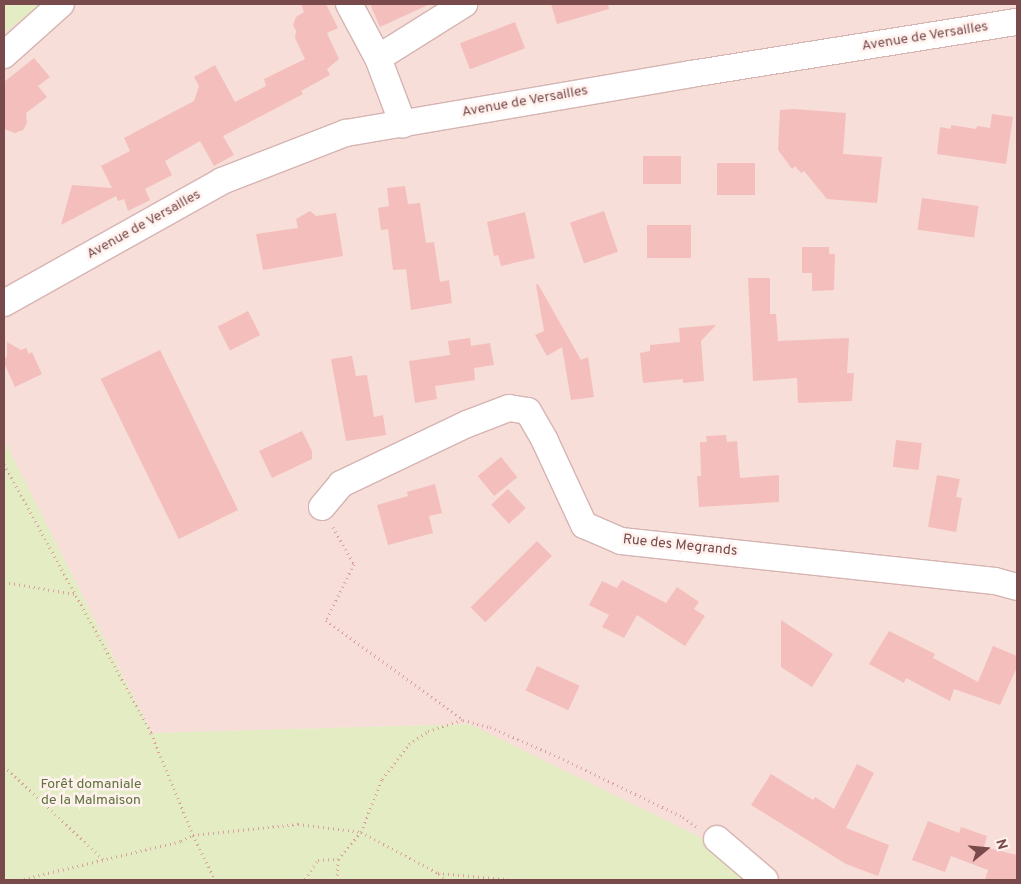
<!DOCTYPE html>
<meta charset="utf-8">
<style>
body{margin:0}
#map{position:relative;width:1021px;height:884px;overflow:hidden;background:#fdece7;font-family:Overpass,sans-serif}
div>[style]{position:absolute}
.residential>*{inset:0;background:#f7ded8}
.green>*{inset:0;background:#e4ecc4}
.building>*{inset:0;background:#f4bebd;transform-origin:0 0}
.path>*{height:3px;margin-top:-1.5px;transform-origin:0;background:repeating-linear-gradient(90deg,#daa0a0 0 1px,transparent 0 5px)}
.roads{filter:drop-shadow(1px 0 #d5b4b2) drop-shadow(-1px 0 #d5b4b2) drop-shadow(0 1px #d5b4b2) drop-shadow(0 -1px #d5b4b2)}
.minor>*{height:26px;margin:-13px;padding:0 13px;transform-origin:13px;border-radius:13px;background:#fff}
span{translate:-50% -50%;white-space:nowrap;text-align:center;line-height:1.15;-webkit-text-stroke:5px #fff2ee;paint-order:stroke}
.street-label{font-size:14px;color:#794a4b}
.park-label{font-size:14px;color:#61733b}
.frame{position:absolute;inset:0;border:5px solid #794a4b;pointer-events:none}
.north{position:absolute;left:961px;top:824px;width:50px;height:50px;-webkit-text-stroke:4px #fff2ee;paint-order:stroke;rotate:73deg;font-size:14px;font-weight:700;line-height:20px;text-align:center;color:#794a4b}
.north::after{content:'';display:block;margin:auto;width:18px;height:22px;background:#794a4b;clip-path:polygon(50% 0,100% 100%,50% 72%,0 100%)}
</style>
<div id="map">
<div class="residential">
<i style="clip-path:polygon(4px 4px,1017px 4px,1017px 880px,747px 880px,469px 724px,152px 733px,4px 440px)"></i>
</div>
<div class="green">
<i style="clip-path:polygon(4px 4px,41px 4px,4px 33px)"></i>
<i style="clip-path:polygon(4px 440px,152px 733px,469px 724px,700px 837px,747px 880px,4px 880px)"></i>
</div>
<div class="building">
<i style="clip-path:polygon(301px 4px,326px 4px,338px 28px,327px 33px,339px 59px,327px 69px,330px 75px,301px 91px,303px 94px,223px 136px,234px 155px,214px 166px,200px 141px,165px 161px,172px 175px,145px 189px,150px 200px,128px 211px,124px 199px,118px 201px,116px 196px,61px 225px,72px 185px,112px 188px,101px 166px,130px 151px,124px 138px,194px 101px,199px 86px,194px 77px,215px 65px,235px 102px,266px 86px,264px 79px,305px 59px,295px 38px,296px 31px,293px 25px,296px 17px,304px 12px)"></i>
<i style="clip-path:polygon(370px 4px,430px 4px,380px 27px)"></i>
<i style="clip-path:polygon(551px 4px,608px 4px,609px 9px,557px 24px)"></i>
<i style="left:515px;top:22px;width:28px;height:59px;rotate:69deg"></i>
<i style="clip-path:polygon(34px 58px,50px 77px,38px 86px,47px 97px,26px 113px,27px 123px,23px 130px,15px 133px,4px 129px,4px 82px)"></i>
<i style="clip-path:polygon(794px 109px,846px 113px,843px 154px,882px 157px,877px 203px,827px 199px,804px 171px,801px 173px,795px 166px,792px 169px,778px 150px,780px 110px)"></i>
<i style="clip-path:polygon(992px 114px,1013px 117px,1006px 164px,937px 154px,940px 127px,951px 129px,951px 125px,976px 129px,977px 126px,990px 128px)"></i>
<i style="left:643px;top:156px;width:38px;height:28px"></i>
<i style="left:717px;top:163px;width:38px;height:32px"></i>
<i style="clip-path:polygon(405px 186px,408px 204px,420px 203px,426px 243px,434px 242px,440px 282px,449px 280px,452px 303px,411px 310px,406px 269px,393px 270px,388px 229px,381px 230px,378px 208px,389px 206px,387px 188px)"></i>
<i style="left:922px;top:198px;width:57px;height:32px;rotate:8deg"></i>
<i style="clip-path:polygon(310px 211px,316px 216px,336px 213px,343px 256px,263px 270px,256px 234px,298px 228px,296px 219px)"></i>
<i style="left:604px;top:211px;width:43px;height:36px;rotate:71deg"></i>
<i style="clip-path:polygon(525px 212px,535px 258px,501px 266px,498px 255px,494px 256px,487px 222px)"></i>
<i style="left:647px;top:225px;width:44px;height:33px"></i>
<i style="clip-path:polygon(802px 247px,829px 247px,829px 254px,835px 254px,834px 290px,812px 291px,812px 273px,802px 273px)"></i>
<i style="clip-path:polygon(748px 278px,770px 278px,770px 314px,776px 314px,778px 341px,849px 338px,847px 373px,854px 373px,852px 401px,798px 403px,797px 378px,753px 381px)"></i>
<i style="clip-path:polygon(538px 284px,581px 360px,588px 357px,594px 397px,571px 400px,562px 347px,547px 356px,535px 335px,544px 331px,536px 285px)"></i>
<i style="left:248px;top:311px;width:27px;height:34px;rotate:63deg"></i>
<i style="clip-path:polygon(716px 325px,701px 341px,704px 381px,683px 383px,683px 379px,643px 383px,640px 353px,650px 351px,650px 345px,680px 342px,679px 328px)"></i>
<i style="clip-path:polygon(470px 338px,471px 346px,490px 343px,494px 365px,474px 368px,475px 380px,435px 386px,437px 399px,415px 403px,409px 361px,450px 355px,448px 341px)"></i>
<i style="clip-path:polygon(7px 342px,21px 350px,26px 348px,29px 354px,32px 352px,42px 374px,15px 387px,4px 363px,4px 359px,7px 357px)"></i>
<i style="left:160px;top:350px;width:178px;height:66px;rotate:64deg"></i>
<i style="clip-path:polygon(352px 356px,356px 376px,367px 375px,374px 417px,383px 415px,386px 435px,346px 441px,331px 359px)"></i>
<i style="clip-path:polygon(302px 431px,312px 451px,312px 459px,272px 478px,259px 451px)"></i>
<i style="clip-path:polygon(726px 435px,727px 442px,737px 441px,740px 478px,779px 475px,779px 502px,699px 507px,697px 476px,701px 476px,700px 442px,707px 442px,706px 436px)"></i>
<i style="left:896px;top:440px;width:26px;height:27px;rotate:7deg"></i>
<i style="left:501px;top:457px;width:26px;height:30px;rotate:51deg"></i>
<i style="clip-path:polygon(937px 475px,960px 479px,956px 497px,962px 498px,956px 532px,928px 527px)"></i>
<i style="clip-path:polygon(435px 484px,442px 513px,429px 516px,433px 533px,388px 545px,377px 505px,408px 496px,407px 492px)"></i>
<i style="left:508px;top:489px;width:26px;height:23px;rotate:47deg"></i>
<i style="left:537px;top:541px;width:21px;height:94px;rotate:45deg"></i>
<i style="clip-path:polygon(622px 580px,666px 603px,677px 587px,699px 602px,694px 609px,705px 616px,685px 646px,637px 615px,624px 638px,602px 627px,609px 615px,589px 605px,602px 581px,617px 588px)"></i>
<i style="clip-path:polygon(781px 620px,833px 654px,812px 687px,781px 667px)"></i>
<i style="clip-path:polygon(889px 631px,935px 654px,933px 658px,978px 682px,993px 646px,1017px 656px,1017px 667px,1000px 705px,954px 689px,950px 701px,906px 678px,904px 683px,869px 664px)"></i>
<i style="left:537px;top:666px;width:47px;height:27px;rotate:25deg"></i>
<i style="clip-path:polygon(857px 764px,874px 773px,846px 828px,889px 845px,878px 876px,846px 864px,751px 805px,771px 774px,813px 800px,815px 797px,834px 809px)"></i>
<i style="clip-path:polygon(928px 821px,959px 833px,961px 827px,987px 836px,984px 847px,1017px 855px,1017px 880px,985px 880px,988px 870px,951px 856px,945px 872px,912px 860px)"></i>
</div>
<div class="path">
<i style="left:4px;top:464px;width:307px;rotate:61.3deg"></i>
<i style="left:151px;top:733px;width:110px;rotate:67.6deg"></i>
<i style="left:193px;top:835px;width:50px;rotate:63.9deg"></i>
<i style="left:333px;top:527px;width:43px;rotate:60.4deg"></i>
<i style="left:354px;top:564px;width:63px;rotate:116.6deg"></i>
<i style="left:326px;top:620px;width:170px;rotate:36.1deg"></i>
<i style="left:463px;top:720px;width:28px;rotate:15deg"></i>
<i style="left:490px;top:727px;width:80px;rotate:23.7deg"></i>
<i style="left:563px;top:759px;width:133px;rotate:25.8deg"></i>
<i style="left:683px;top:817px;width:16px;rotate:35deg"></i>
<i style="left:4px;top:582px;width:72px;rotate:9.6deg"></i>
<i style="left:4px;top:766px;width:136px;rotate:43.2deg"></i>
<i style="left:439px;top:874px;width:9px;rotate:41deg"></i>
<i style="left:19px;top:880px;width:167px;rotate:-13.5deg"></i>
<i style="left:181px;top:841px;width:13px;rotate:-27deg"></i>
<i style="left:193px;top:835px;width:106px;rotate:-6deg"></i>
<i style="left:298px;top:824px;width:64px;rotate:7.2deg"></i>
<i style="left:361px;top:832px;width:87px;rotate:28deg"></i>
<i style="left:438px;top:873px;width:78px;rotate:5.1deg"></i>
<i style="left:301px;top:880px;width:4px;rotate:-14deg"></i>
<i style="left:305px;top:879px;width:23px;rotate:-56deg"></i>
<i style="left:318px;top:860px;width:20px;rotate:-3deg"></i>
<i style="left:337px;top:880px;width:21px;rotate:-87deg"></i>
<i style="left:338px;top:859px;width:35px;rotate:-50deg"></i>
<i style="left:361px;top:832px;width:57px;rotate:-68.4deg"></i>
<i style="left:382px;top:779px;width:44px;rotate:-52.4deg"></i>
<i style="left:409px;top:744px;width:23px;rotate:-34deg"></i>
<i style="left:428px;top:731px;width:36px;rotate:-18deg"></i>
</div>
<div class="roads">
<div class="minor">
<i style="left:349px;top:4px;width:61px;rotate:61.8deg"></i>
<i style="left:378px;top:58px;width:71px;rotate:69.3deg"></i>
<i style="left:4px;top:55px;width:76px;rotate:-41.8deg"></i>
<i style="left:378px;top:58px;width:102px;rotate:-32.1deg"></i>
<i style="left:4px;top:303px;width:250px;rotate:-29.2deg"></i>
<i style="left:222px;top:181px;width:133px;rotate:-21.2deg"></i>
<i style="left:346px;top:133px;width:350px;rotate:-9.7deg"></i>
<i style="left:691px;top:74px;width:330px;rotate:-9.1deg"></i>
<i style="left:322px;top:507px;width:30px;rotate:-50deg"></i>
<i style="left:341px;top:484px;width:140px;rotate:-25.5deg"></i>
<i style="left:467px;top:424px;width:45px;rotate:-20.9deg"></i>
<i style="left:509px;top:408px;width:19px;rotate:9deg"></i>
<i style="left:528px;top:411px;width:34px;rotate:60deg"></i>
<i style="left:545px;top:441px;width:93px;rotate:65.1deg"></i>
<i style="left:584px;top:525px;width:40px;rotate:23.4deg"></i>
<i style="left:621px;top:541px;width:376px;rotate:6.1deg"></i>
<i style="left:995px;top:581px;width:23px;rotate:15deg"></i>
<i style="left:717px;top:839px;width:63px;rotate:40.5deg"></i>
</div>
</div>
<div class="street-label">
<span style="left:925px;top:37px;rotate:-9deg">Avenue de Versailles</span>
<span style="left:525px;top:102px;rotate:-10deg">Avenue de Versailles</span>
<span style="left:144px;top:225px;rotate:-29deg">Avenue de Versailles</span>
<span style="left:680px;top:546px;rotate:6deg">Rue des Megrands</span>
</div>
<div class="park-label">
<span style="left:91px;top:793px">Forêt domaniale<br>de la Malmaison</span>
</div>
<div class="frame"></div>
<div class="north">N</div>
</div>
